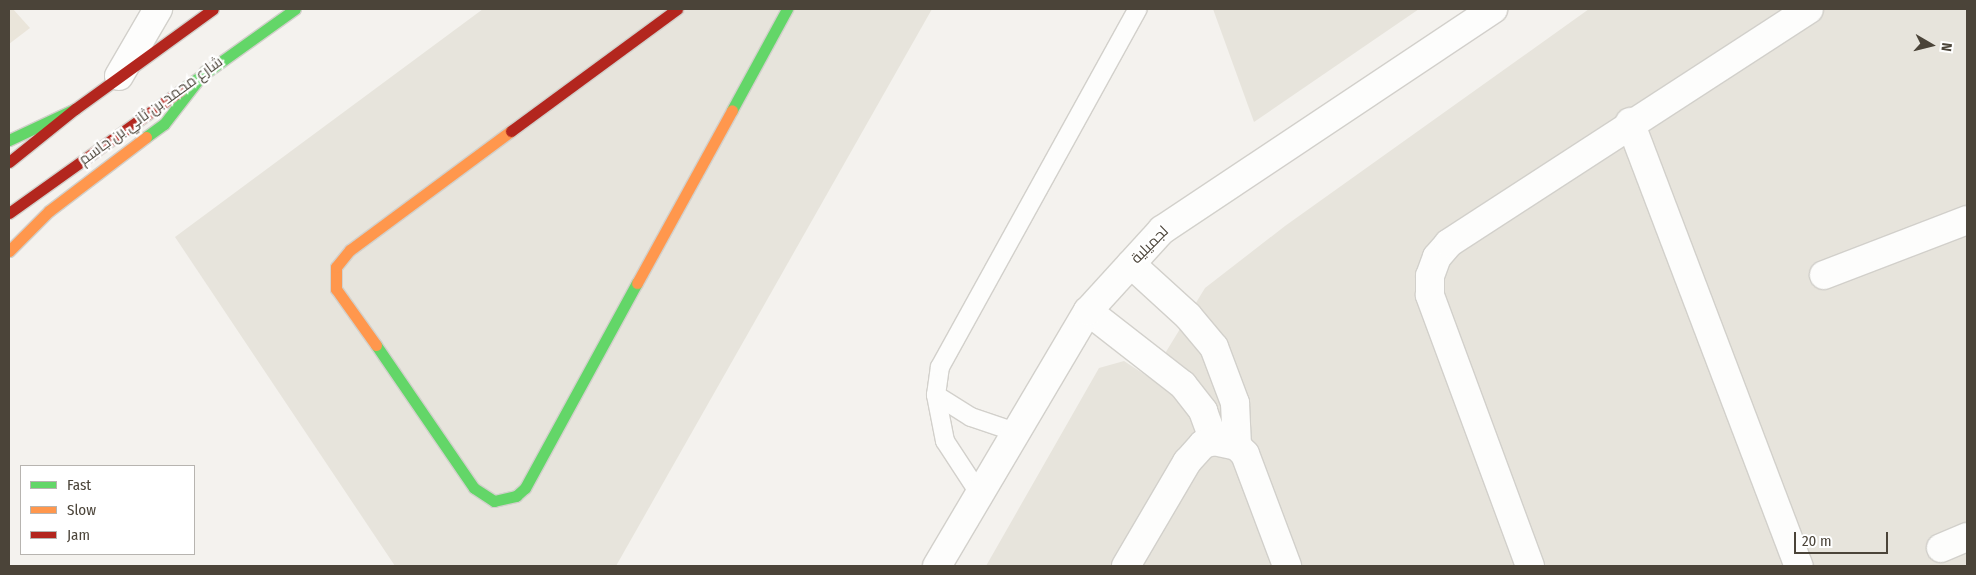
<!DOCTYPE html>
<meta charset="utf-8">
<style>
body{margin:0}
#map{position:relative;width:1976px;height:575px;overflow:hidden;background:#f4f2ee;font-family:"Fira Sans Condensed",Cairo,sans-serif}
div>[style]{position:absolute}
.residential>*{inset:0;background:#e7e4dc}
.education>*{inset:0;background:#eae5da}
.roads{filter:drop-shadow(1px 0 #d2d0cb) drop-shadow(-1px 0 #d2d0cb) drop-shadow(0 1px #d2d0cb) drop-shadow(0 -1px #d2d0cb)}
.lane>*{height:18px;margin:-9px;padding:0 9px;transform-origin:9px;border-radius:9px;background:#fdfdfc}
.street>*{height:28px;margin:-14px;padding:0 14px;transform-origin:14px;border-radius:14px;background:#fdfdfc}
.fast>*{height:11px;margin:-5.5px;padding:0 5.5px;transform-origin:5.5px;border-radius:5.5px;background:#63d668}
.slow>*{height:11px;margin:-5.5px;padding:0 5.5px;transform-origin:5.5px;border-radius:5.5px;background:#ff974d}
.jam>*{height:11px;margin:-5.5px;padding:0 5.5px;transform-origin:5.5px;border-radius:5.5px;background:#b3261e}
span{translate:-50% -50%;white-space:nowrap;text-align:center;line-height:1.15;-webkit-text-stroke:4.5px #fff;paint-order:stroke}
.street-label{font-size:15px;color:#4b4439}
.frame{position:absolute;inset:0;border:10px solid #4b4439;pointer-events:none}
.legend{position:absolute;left:20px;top:465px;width:175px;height:90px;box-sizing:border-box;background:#fff;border:1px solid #b7b4b0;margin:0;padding:6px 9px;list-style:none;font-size:15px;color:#4b4439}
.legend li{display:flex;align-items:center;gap:10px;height:25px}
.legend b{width:25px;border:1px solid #b7b4b0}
.north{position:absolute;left:1906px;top:20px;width:50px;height:50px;-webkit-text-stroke:4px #fff;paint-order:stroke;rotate:98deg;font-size:14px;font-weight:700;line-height:20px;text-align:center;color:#4b4439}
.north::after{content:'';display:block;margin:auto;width:18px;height:22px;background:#4b4439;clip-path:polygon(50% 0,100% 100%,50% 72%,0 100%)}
.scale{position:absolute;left:1794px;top:532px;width:94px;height:22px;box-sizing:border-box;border:2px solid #4b4439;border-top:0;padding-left:6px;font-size:15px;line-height:18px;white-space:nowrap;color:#4b4439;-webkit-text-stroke:4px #fff;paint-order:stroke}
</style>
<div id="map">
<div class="residential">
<i style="clip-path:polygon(483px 9px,932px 9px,616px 566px,395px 566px,175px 237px)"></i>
<i style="clip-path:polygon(1213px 9px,1419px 9px,1254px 122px)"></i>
<i style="clip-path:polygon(1589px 9px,1967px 9px,1967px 566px,986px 566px,1099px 368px,1124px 361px,1150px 378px,1205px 288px,1285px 226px)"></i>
</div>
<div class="education">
<i style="clip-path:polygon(9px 9px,13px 9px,30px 28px,9px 44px)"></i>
</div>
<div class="roads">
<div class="lane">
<i style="left:936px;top:395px;width:41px;rotate:32.2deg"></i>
<i style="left:971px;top:417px;width:46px;rotate:18.8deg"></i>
<i style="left:979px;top:493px;width:62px;rotate:-123.2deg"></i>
<i style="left:945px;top:441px;width:47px;rotate:-101.1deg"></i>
<i style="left:936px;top:395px;width:28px;rotate:-82deg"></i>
<i style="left:940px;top:367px;width:409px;rotate:-61.1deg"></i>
</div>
<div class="street">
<i style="left:119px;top:76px;width:78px;rotate:-59.8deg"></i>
<i style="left:1630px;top:122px;width:475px;rotate:69.2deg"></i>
<i style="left:1131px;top:264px;width:77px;rotate:42.4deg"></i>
<i style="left:1188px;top:316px;width:40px;rotate:50deg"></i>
<i style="left:1214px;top:347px;width:60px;rotate:69.4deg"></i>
<i style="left:1235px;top:403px;width:43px;rotate:87.3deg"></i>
<i style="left:1824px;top:275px;width:153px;rotate:-21deg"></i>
<i style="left:1088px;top:311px;width:120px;rotate:37.9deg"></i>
<i style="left:1183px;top:385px;width:33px;rotate:52deg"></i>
<i style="left:1203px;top:411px;width:32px;rotate:70deg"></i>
<i style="left:1941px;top:548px;width:28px;rotate:-23deg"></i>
<i style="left:937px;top:566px;width:296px;rotate:-59.4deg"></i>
<i style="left:1088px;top:311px;width:110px;rotate:-47.6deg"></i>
<i style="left:1162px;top:230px;width:398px;rotate:-33.7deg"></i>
<i style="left:1126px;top:566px;width:121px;rotate:-59.6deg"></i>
<i style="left:1187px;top:462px;width:24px;rotate:-48deg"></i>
<i style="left:1203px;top:444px;width:11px;rotate:-15deg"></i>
<i style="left:1214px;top:441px;width:24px;rotate:12deg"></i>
<i style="left:1237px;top:446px;width:11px;rotate:45deg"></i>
<i style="left:1245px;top:454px;width:120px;rotate:69.4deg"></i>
<i style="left:1530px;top:566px;width:289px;rotate:-110.3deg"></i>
<i style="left:1430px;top:295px;width:19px;rotate:-90deg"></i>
<i style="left:1430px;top:276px;width:20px;rotate:-70deg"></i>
<i style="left:1437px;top:257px;width:18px;rotate:-49deg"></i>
<i style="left:1449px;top:243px;width:429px;rotate:-33deg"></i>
</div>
<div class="fast">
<i style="left:180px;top:91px;width:141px;rotate:-35.5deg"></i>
<i style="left:732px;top:110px;width:115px;rotate:-61.4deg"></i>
<i style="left:146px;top:137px;width:22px;rotate:-36deg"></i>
<i style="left:164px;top:124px;width:67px;rotate:-52.3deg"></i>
<i style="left:9px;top:140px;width:73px;rotate:-25.2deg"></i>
<i style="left:376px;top:345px;width:173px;rotate:55.6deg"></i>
<i style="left:474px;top:488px;width:24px;rotate:33deg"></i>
<i style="left:494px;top:501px;width:23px;rotate:-13deg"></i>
<i style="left:516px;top:496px;width:12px;rotate:-42deg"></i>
<i style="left:525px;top:488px;width:234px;rotate:-61.4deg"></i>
</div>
<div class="slow">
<i style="left:9px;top:251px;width:57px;rotate:-45deg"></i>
<i style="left:49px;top:211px;width:122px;rotate:-37.3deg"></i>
<i style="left:637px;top:283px;width:197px;rotate:-61.2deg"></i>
<i style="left:376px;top:345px;width:69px;rotate:-125.5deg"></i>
<i style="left:336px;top:289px;width:22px;rotate:-90deg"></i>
<i style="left:336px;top:267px;width:22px;rotate:-51deg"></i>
<i style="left:350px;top:250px;width:200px;rotate:-36.5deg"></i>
</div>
<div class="jam">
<i style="left:511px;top:131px;width:206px;rotate:-36.3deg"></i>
<i style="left:9px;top:162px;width:85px;rotate:-38.8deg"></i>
<i style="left:75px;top:109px;width:170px;rotate:-35.9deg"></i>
<i style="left:9px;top:213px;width:210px;rotate:-35.5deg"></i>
</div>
</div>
<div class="street-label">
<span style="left:151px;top:111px;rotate:-36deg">شارع محمد بن ثاني بن جاسم</span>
<span style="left:1150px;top:245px;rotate:-45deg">لجميلية</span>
</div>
<div class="frame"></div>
<ul class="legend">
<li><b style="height:6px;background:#63d668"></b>Fast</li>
<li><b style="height:6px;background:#ff974d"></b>Slow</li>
<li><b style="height:6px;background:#b3261e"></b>Jam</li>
</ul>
<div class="north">N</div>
<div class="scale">20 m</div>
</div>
